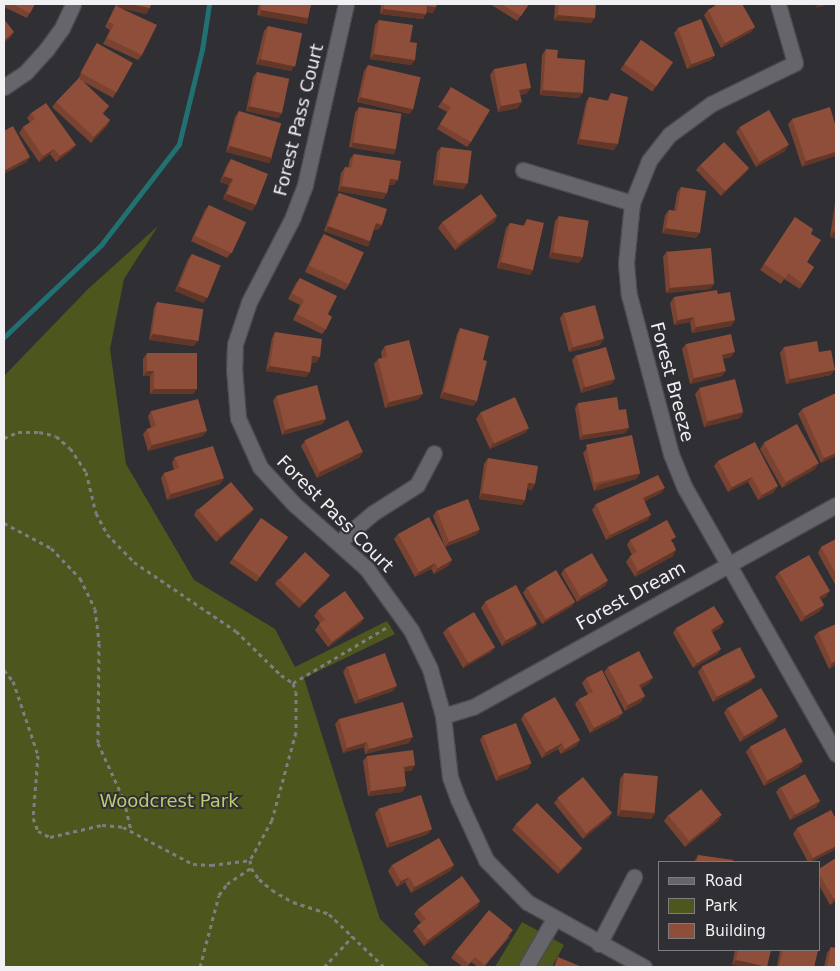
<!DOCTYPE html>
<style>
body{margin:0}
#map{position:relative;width:840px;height:971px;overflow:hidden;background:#2f2f34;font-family:"DejaVu Sans",sans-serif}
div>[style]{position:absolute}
.green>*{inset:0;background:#4d571d}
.stream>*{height:5px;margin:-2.5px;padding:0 2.5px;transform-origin:2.5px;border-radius:2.5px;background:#227172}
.path>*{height:3px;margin-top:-1.5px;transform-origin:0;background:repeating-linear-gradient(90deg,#7e7e82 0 4px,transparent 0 8px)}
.roads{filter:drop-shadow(1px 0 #4c4b50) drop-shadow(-1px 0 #4c4b50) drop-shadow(0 1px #4c4b50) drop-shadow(0 -1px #4c4b50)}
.minor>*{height:15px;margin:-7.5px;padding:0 7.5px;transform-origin:7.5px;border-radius:7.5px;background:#66656b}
.wall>*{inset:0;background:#7a4331;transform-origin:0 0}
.shaded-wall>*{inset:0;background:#633728;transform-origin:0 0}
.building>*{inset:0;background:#8e4e39;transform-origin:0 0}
span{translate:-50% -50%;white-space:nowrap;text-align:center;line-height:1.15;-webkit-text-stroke:4px #2f2f34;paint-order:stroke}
.street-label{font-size:18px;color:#f1f1f4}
.park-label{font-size:18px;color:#bacc6d}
.frame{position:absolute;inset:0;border:5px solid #f1f1f4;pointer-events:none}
.legend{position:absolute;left:658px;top:861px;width:162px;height:90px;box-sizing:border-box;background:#2f2f34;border:1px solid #7d7d81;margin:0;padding:6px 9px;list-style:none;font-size:15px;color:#f1f1f4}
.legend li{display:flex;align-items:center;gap:10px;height:25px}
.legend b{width:25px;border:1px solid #7d7d81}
</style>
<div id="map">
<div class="green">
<i style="clip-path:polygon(158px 226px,124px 279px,110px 349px,126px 464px,194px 580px,275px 629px,295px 667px,387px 621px,395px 634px,304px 678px,380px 919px,430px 967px,4px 967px,4px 376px,88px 289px)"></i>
<i style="clip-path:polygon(522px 922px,564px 945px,552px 967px,495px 967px)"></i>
</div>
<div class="stream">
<i style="left:4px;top:337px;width:134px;rotate:-43.5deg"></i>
<i style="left:101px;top:245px;width:128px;rotate:-52.3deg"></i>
<i style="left:179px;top:144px;width:97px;rotate:-76.3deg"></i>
<i style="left:202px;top:50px;width:47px;rotate:-81.3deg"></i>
</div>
<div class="path">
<i style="left:4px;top:438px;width:15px;rotate:-23deg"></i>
<i style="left:18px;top:432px;width:21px"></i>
<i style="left:39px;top:432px;width:17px;rotate:13deg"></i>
<i style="left:56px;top:436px;width:18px;rotate:41deg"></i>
<i style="left:70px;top:448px;width:29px;rotate:56deg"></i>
<i style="left:86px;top:472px;width:42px;rotate:76.3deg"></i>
<i style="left:96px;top:513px;width:24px;rotate:62deg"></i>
<i style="left:107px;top:534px;width:39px;rotate:46deg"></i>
<i style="left:134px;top:562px;width:123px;rotate:34.1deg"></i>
<i style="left:236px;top:631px;width:63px;rotate:44.4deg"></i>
<i style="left:281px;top:675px;width:14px;rotate:34deg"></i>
<i style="left:293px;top:683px;width:9px;rotate:72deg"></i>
<i style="left:296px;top:692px;width:40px;rotate:90deg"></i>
<i style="left:296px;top:732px;width:91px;rotate:105.3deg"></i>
<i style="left:272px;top:820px;width:46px;rotate:118.8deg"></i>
<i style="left:250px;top:860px;width:8px;rotate:83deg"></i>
<i style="left:251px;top:868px;width:14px;rotate:54deg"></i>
<i style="left:259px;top:879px;width:17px;rotate:40deg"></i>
<i style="left:272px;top:890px;width:24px;rotate:30deg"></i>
<i style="left:293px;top:902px;width:38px;rotate:18deg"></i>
<i style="left:329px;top:914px;width:76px;rotate:43.9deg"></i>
<i style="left:4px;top:523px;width:53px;rotate:28deg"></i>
<i style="left:51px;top:548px;width:42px;rotate:46deg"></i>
<i style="left:80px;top:578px;width:34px;rotate:64deg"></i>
<i style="left:95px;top:609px;width:34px;rotate:83deg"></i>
<i style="left:99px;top:643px;width:100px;rotate:90.6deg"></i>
<i style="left:98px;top:743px;width:63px;rotate:65.5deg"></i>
<i style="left:124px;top:800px;width:32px;rotate:77deg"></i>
<i style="left:4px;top:670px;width:14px;rotate:51deg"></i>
<i style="left:13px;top:681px;width:78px;rotate:71.3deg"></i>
<i style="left:38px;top:755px;width:63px;rotate:94.5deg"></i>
<i style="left:33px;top:818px;width:14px;rotate:69deg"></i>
<i style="left:38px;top:831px;width:13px;rotate:27deg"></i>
<i style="left:50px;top:837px;width:53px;rotate:-13deg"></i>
<i style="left:102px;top:825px;width:21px;rotate:5deg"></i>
<i style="left:123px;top:827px;width:79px;rotate:27.9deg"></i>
<i style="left:193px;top:864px;width:18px;rotate:3deg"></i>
<i style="left:211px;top:865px;width:39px;rotate:-7deg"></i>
<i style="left:293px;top:683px;width:112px;rotate:-30.7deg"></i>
<i style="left:200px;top:967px;width:74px;rotate:-75.2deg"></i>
<i style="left:219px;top:895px;width:14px;rotate:-54deg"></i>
<i style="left:227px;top:884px;width:29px;rotate:-34deg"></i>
<i style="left:324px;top:967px;width:42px;rotate:-46.9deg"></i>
</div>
<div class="roads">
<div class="minor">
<i style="left:346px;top:4px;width:186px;rotate:102.8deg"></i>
<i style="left:305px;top:185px;width:34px;rotate:111deg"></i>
<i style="left:293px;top:217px;width:96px;rotate:117.4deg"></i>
<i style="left:249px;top:302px;width:44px;rotate:108.4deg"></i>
<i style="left:235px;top:344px;width:24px;rotate:92deg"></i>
<i style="left:234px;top:368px;width:50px;rotate:85.4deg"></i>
<i style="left:238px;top:418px;width:54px;rotate:65.8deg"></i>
<i style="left:260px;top:467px;width:50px;rotate:47.4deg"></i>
<i style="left:294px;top:504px;width:98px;rotate:41.7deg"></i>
<i style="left:367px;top:569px;width:75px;rotate:54.2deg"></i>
<i style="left:411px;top:630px;width:43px;rotate:64deg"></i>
<i style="left:430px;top:669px;width:49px;rotate:74.5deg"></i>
<i style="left:443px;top:716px;width:61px;rotate:83.5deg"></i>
<i style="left:450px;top:777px;width:23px;rotate:70deg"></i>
<i style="left:458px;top:799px;width:67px;rotate:65.3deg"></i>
<i style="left:486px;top:860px;width:59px;rotate:45.7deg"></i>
<i style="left:527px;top:902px;width:134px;rotate:29.1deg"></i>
<i style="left:778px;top:4px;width:61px;rotate:73.9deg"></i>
<i style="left:795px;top:63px;width:93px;rotate:154deg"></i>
<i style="left:711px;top:104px;width:52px;rotate:143.6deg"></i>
<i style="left:669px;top:135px;width:33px;rotate:128deg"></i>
<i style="left:649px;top:161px;width:45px;rotate:112deg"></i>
<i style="left:632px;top:203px;width:60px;rotate:95.7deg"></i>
<i style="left:626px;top:263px;width:32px;rotate:85deg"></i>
<i style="left:629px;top:295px;width:164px;rotate:75.2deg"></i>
<i style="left:671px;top:454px;width:37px;rotate:68deg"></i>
<i style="left:685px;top:488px;width:306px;rotate:60.4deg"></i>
<i style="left:4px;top:87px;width:27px;rotate:-34deg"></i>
<i style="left:26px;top:72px;width:30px;rotate:-48deg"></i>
<i style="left:46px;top:50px;width:27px;rotate:-54deg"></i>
<i style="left:62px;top:28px;width:26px;rotate:-65deg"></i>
<i style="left:523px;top:170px;width:114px;rotate:16.8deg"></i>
<i style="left:339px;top:542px;width:45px;rotate:-40.5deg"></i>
<i style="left:373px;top:513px;width:52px;rotate:-32.5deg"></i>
<i style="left:417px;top:485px;width:36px;rotate:-62deg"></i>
<i style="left:443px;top:716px;width:31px;rotate:-17deg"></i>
<i style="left:473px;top:707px;width:415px;rotate:-29.1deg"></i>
<i style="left:599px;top:944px;width:76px;rotate:-62.4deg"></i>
<i style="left:526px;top:967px;width:56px;rotate:-59.7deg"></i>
</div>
</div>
<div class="wall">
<i style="clip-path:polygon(4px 4px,35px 4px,27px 18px,4px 7px)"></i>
<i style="clip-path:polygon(116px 4px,151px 4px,146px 14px,121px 8px,142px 55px,138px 60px,103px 44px,110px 30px,105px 27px)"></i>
<i style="clip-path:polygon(259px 4px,311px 4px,308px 18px,304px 23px,257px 15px)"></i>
<i style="clip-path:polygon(381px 4px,437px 4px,433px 13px,427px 12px,423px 19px,380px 14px)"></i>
<i style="clip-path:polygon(490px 4px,529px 4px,517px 21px)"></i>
<i style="clip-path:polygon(555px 4px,596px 4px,591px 23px,554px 20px)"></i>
<i style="clip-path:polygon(717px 4px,742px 4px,755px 27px,751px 32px,721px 48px,704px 15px,708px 10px)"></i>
<i style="clip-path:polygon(379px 20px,410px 42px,415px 60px,411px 65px,370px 59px,375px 25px)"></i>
<i style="clip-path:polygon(268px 26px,294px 66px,291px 71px,256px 64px,264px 31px)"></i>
<i style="clip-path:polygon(678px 28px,715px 55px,711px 60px,687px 69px,674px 33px)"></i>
<i style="left:641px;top:40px;width:39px;height:36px;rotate:35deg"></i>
<i style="clip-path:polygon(97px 43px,116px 92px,113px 98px,84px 82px,109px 106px,103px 114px,110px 120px,107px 126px,91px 143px,52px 107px,56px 102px,78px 79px,93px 49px)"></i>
<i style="clip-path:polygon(546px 49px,579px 98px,540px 95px,542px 55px)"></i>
<i style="clip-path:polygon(368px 65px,410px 114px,357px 102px,364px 71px)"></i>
<i style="clip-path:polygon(494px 69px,527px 93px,520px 95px,518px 108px,498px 112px,490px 75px)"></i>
<i style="clip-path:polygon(257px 72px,282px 113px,278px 118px,246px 111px,253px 77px)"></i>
<i style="clip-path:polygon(451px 87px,471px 142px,467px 147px,437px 129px,447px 112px,438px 107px)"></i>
<i style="clip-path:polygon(611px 93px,614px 150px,577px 144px,586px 102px,589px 97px,607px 101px)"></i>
<i style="clip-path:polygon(359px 107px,395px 149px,391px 154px,349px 147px,355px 113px)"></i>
<i style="clip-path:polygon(239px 111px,272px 158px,269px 163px,226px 152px,235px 117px)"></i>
<i style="clip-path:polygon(31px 113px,72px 150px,56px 162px,50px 154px,39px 162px,19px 133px,23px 127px,30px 122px,27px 118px)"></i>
<i style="clip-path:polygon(792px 119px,836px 127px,802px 167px,788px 124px)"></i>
<i style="clip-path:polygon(740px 127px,785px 151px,756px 167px,736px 132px)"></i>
<i style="clip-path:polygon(441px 147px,467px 184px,463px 189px,433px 185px,437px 152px)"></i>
<i style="clip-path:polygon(354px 154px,394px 185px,389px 185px,387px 193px,383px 199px,338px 191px,341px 173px,345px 167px,348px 168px,350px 159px)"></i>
<i style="clip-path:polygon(231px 159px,252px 211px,223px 199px,229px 185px,220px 182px,227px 165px)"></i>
<i style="clip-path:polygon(700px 165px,749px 168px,745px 173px,721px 196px,696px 170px)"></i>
<i style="clip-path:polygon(681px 187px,696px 238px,662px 233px,665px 215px,669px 210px,674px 211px,677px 193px)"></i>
<i style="clip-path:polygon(339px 193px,382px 225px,378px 230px,374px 229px,370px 241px,366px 246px,324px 231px,336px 198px)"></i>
<i style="clip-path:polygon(836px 201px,836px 238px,830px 237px,835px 203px)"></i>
<i style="clip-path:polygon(209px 205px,231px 253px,227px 258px,191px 241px,205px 210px)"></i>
<i style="clip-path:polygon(497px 216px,494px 222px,455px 250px,438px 228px,442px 222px)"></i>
<i style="clip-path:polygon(559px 216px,579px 263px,549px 258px,555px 221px)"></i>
<i style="clip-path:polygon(795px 217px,811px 234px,807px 262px,814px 267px,800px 289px,784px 279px,781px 284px,760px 270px)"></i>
<i style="clip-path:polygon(527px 219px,533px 270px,530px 275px,497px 268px,506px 228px,510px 223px,523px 226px)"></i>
<i style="clip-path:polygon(324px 234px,349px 285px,345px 290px,305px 272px,320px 240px)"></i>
<i style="clip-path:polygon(667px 251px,714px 284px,710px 289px,666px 293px,663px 257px)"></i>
<i style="clip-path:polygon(192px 254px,204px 303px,175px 291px,188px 259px)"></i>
<i style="clip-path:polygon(300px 278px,328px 314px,326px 329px,322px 334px,293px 320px,300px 305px,288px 299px,296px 283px)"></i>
<i style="clip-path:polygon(718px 294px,735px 320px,731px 326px,692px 333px,690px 322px,674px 325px,670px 303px,674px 297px)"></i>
<i style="clip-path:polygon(157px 302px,194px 346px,149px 340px,154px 308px)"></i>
<i style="clip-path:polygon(564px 312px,600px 345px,569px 352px,560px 318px)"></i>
<i style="clip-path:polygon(460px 328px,483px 360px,477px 401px,473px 406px,440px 398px,457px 334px)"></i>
<i style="clip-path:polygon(275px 332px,316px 363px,312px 362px,310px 372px,306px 377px,266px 371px,272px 338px)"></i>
<i style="clip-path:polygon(686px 344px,731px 357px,723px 359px,722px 376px,690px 384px,682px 349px)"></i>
<i style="clip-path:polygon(385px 346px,419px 399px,385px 408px,374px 364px,378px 359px,382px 358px,381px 352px)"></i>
<i style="clip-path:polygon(784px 347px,819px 352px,831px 375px,786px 384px,780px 353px)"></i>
<i style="clip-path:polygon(147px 353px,193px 394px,150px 394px,150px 376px,143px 376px,143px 359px)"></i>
<i style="clip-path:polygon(576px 355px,615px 379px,611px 384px,581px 393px,572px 360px)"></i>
<i style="clip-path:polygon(699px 389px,743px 412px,740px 418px,704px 427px,695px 394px)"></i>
<i style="clip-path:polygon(276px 396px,326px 419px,322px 424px,282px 435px,273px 401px)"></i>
<i style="clip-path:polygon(578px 403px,619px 410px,625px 433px,580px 440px,575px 408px)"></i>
<i style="clip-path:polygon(802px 409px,836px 456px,821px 463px,798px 414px)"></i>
<i style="clip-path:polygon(151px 411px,203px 436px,148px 451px,143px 434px,147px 429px,151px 428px,148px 416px)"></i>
<i style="clip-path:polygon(480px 413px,529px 428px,525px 433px,490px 449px,476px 419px)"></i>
<i style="clip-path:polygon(305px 441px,360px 457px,317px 478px,301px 446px)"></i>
<i style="clip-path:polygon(755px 442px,774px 492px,758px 500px,748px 482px,728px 492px,714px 466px,718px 461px)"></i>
<i style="clip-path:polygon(764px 443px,815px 469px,782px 488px,760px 449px)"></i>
<i style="clip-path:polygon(587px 448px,640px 473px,636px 479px,594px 491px,583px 453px)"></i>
<i style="clip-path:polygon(175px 457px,224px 478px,220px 484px,167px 500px,161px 478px,164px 473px,174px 470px,172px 463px)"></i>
<i style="clip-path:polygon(488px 458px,532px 490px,527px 489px,525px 500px,522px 505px,479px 499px,484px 464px)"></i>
<i style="clip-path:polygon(661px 493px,645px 501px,648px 520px,606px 540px,592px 510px,596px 504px)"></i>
<i style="clip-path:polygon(197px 509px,254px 509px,250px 514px,216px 542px,194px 515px)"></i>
<i style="clip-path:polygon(437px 510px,476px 535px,445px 547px,433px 516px)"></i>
<i style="left:261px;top:518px;width:33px;height:55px;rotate:35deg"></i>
<i style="clip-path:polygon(398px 534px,452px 560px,448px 566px,434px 574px,431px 569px,415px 577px,394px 539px)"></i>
<i style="clip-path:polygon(836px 539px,836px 586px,818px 553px,821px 547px)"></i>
<i style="clip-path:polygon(630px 540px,673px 542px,676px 550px,673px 556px,635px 577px,626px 562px,630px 556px,632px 555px,627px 545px)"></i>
<i style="clip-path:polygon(564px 569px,605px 586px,577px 602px,561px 574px)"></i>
<i style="clip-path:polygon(779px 572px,826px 597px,821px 599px,824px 605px,820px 611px,801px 622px,775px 577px)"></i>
<i style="clip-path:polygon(330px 575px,326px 581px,299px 608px,275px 584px,278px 579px)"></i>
<i style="clip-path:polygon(527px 587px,575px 602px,571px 607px,542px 624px,523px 593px)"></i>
<i style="clip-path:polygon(485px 602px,537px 624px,533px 629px,502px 646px,481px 608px)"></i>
<i style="clip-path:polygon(318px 610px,364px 618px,361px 623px,328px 647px,315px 630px,320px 623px,314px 616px)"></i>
<i style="clip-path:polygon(447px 628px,495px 647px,491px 652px,463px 668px,443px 633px)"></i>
<i style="clip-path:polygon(676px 628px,720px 628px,712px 632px,718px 654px,693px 668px,673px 633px)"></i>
<i style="clip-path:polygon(818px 632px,836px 665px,829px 669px,814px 637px)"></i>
<i style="clip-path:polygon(347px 666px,393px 691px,355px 704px,343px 672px)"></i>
<i style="clip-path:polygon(608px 667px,649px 683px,641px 688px,645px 696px,641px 702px,625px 711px,604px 672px)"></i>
<i style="clip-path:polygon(702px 667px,751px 682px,713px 702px,698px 672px)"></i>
<i style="clip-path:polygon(586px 678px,619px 718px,590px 733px,575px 704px,579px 699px,588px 695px,582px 683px)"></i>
<i style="clip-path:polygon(727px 708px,778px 716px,774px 722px,740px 742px,724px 713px)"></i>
<i style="clip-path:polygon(524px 714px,580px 740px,576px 746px,561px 754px,558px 749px,542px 758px,521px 719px)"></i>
<i style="clip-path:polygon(339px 719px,409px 743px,365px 754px,364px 747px,343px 753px,335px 724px)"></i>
<i style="clip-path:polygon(483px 735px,531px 763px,528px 769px,496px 781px,480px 740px)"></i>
<i style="clip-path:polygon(750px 747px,799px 767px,764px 786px,746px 752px)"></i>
<i style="clip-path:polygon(367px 756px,415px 765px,411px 771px,404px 771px,406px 786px,402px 792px,368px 796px,363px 761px)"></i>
<i style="clip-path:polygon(624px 773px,655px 813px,651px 819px,617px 816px,620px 779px)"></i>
<i style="clip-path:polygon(780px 787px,820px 801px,816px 807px,790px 820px,776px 792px)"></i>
<i style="clip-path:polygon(558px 798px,612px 813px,609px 818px,583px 839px,554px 803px)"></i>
<i style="clip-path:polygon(379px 808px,428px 834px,387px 848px,375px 814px)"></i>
<i style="clip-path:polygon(668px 815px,718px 821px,685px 847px,664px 821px)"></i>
<i style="clip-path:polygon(836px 819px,836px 849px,811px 862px,808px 862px,793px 834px,797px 828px)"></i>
<i style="clip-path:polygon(516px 824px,582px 848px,579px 853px,558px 874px,512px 830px)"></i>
<i style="clip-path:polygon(698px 855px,733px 862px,694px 862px)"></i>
<i style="clip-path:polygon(836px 858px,836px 901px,830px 905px,819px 885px,819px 869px)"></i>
<i style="clip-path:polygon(392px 865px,454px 865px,450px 871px,411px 893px,405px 882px,397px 887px,388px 871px)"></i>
<i style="clip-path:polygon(480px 901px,477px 907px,424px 946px,413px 931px,417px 926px,421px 923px,414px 914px,418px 909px)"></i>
<i style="clip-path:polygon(510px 936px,484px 967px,478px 967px,471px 962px,467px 967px,463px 967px,451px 958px,455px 952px)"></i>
<i style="clip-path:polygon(831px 947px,836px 967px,824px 967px,827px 953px)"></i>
<i style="clip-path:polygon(735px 950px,771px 950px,732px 965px)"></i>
<i style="clip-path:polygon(780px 950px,818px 950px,814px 967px,777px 967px)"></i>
</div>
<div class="shaded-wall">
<i style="clip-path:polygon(118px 4px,131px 4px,150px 8px,146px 14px,116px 7px)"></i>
<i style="clip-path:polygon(818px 4px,831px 4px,815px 8px)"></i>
<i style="clip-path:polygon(427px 6px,436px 7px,433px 13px,424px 11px)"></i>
<i style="clip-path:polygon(384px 9px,426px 14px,423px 19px,380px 14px)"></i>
<i style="left:261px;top:10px;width:48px;height:6px;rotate:10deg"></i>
<i style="clip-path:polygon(558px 15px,595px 18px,591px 23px,554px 20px)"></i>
<i style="clip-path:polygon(755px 27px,751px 32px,721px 48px,725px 43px)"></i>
<i style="clip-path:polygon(14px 32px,11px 37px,4px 43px,4px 41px)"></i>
<i style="clip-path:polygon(374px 54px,415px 60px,411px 65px,370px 59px)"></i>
<i style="clip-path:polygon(715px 55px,711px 60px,687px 69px,691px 64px)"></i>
<i style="clip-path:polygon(260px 59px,294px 66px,291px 71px,256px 64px)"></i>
<i style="clip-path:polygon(531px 88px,527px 93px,515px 95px,519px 90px)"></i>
<i style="clip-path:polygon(543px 90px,583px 93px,579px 98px,540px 95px)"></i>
<i style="clip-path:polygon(361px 97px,414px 108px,410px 114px,357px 102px)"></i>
<i style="clip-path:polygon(522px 102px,518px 108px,498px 112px,501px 106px)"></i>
<i style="clip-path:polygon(250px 106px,282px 113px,278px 118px,246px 111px)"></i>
<i style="clip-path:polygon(110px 120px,107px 126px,91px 143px,94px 137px)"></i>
<i style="clip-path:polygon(580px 139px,618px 144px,614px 150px,577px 144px)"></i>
<i style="left:353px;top:142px;width:43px;height:6px;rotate:9deg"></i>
<i style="clip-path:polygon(76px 145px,72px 150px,56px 162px,60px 156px)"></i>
<i style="clip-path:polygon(789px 145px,785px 151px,756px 167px,760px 162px)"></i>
<i style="clip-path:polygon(230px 146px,272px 158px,269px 163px,226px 152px)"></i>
<i style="clip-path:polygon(54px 149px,50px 154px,39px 162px,43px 156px)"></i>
<i style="clip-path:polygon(836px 152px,836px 156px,802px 167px,806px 161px)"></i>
<i style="clip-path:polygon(30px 157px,27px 162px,4px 174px,4px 171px)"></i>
<i style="clip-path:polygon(749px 168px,745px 173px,721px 196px,724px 191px)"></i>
<i style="clip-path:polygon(224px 176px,233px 179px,229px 185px,220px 182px)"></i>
<i style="clip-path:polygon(390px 179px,398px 180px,394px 185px,386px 184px)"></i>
<i style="clip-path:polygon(436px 180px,467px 184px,463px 189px,433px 185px)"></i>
<i style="clip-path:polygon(342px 186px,387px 193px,383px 199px,338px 191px)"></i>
<i style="clip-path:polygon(227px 194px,256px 205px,252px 211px,223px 199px)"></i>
<i style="clip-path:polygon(497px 216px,494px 222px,455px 250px,459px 245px)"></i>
<i style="clip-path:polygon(376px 223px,382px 225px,378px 230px,372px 229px)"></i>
<i style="left:328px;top:226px;width:45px;height:6px;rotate:20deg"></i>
<i style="clip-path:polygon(666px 228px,700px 233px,696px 238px,662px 233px)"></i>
<i style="clip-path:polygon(834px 231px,836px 232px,836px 238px,830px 237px)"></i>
<i style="clip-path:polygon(552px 252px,583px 257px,579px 263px,549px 258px)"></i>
<i style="clip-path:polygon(501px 262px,533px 270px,530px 275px,497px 268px)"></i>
<i style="clip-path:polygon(714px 284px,710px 289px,666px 293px,670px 288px)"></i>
<i style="clip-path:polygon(179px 286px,207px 297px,204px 303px,175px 291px)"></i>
<i style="clip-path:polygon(694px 317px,690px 322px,674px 325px,678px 320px)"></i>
<i style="clip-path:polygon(735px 320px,731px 326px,692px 333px,696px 327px)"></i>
<i style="clip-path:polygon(153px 334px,198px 341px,194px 346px,149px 340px)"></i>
<i style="clip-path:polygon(604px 339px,600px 345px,569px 352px,573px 347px)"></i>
<i style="clip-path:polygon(735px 352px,731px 357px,718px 360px,722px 355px)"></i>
<i style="clip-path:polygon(312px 356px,320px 357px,316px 363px,309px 362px)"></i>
<i style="clip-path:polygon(270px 366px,310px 372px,306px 377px,266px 371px)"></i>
<i style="clip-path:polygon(835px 370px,831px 375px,786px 384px,790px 379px)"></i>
<i style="clip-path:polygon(147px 371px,154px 371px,150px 376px,143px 376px)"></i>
<i style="clip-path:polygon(726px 371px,722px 376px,690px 384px,694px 378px)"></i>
<i style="clip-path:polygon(615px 379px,611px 384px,581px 393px,584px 387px)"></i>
<i style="clip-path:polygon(154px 389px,197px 389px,193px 394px,150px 394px)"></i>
<i style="clip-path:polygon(444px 392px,477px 401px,473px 406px,440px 398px)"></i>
<i style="clip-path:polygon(423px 394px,419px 399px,385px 408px,389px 402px)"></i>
<i style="clip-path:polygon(743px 412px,740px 418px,704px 427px,707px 422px)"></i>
<i style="clip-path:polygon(326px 419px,322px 424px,282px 435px,285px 430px)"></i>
<i style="clip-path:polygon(529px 428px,525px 433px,490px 449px,493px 443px)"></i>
<i style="clip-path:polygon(629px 428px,625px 433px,580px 440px,583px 435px)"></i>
<i style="clip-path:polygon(207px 431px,203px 436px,148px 451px,152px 445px)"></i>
<i style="clip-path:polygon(363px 452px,360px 457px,317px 478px,320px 472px)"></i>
<i style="clip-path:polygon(836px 453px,836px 456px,821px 463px,824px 458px)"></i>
<i style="clip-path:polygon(819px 463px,815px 469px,782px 488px,786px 483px)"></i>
<i style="clip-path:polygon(640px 473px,636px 479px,594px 491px,598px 485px)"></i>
<i style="clip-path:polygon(752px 477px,748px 482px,728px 492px,732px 487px)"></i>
<i style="clip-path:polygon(224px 478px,220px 484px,167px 500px,171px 494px)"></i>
<i style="clip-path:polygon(528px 483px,535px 484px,532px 490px,524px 489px)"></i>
<i style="clip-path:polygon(778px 486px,774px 492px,758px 500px,762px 495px)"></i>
<i style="clip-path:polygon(665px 488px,661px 493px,640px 503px,643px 498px)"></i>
<i style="clip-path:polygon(482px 493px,525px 500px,522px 505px,479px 499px)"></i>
<i style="clip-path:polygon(254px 509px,250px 514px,216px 542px,220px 537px)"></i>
<i style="clip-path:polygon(651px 515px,648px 520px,606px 540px,610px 535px)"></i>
<i style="clip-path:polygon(480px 530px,476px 535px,445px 547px,449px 542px)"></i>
<i style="clip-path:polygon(676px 550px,673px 556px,635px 577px,638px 571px)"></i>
<i style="clip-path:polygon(452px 560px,448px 566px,434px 574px,438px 568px)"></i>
<i style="clip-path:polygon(435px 563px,431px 569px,415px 577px,419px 572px)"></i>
<i style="clip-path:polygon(330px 575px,326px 581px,299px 608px,303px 603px)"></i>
<i style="clip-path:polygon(608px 581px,605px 586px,577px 602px,581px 597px)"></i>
<i style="clip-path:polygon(830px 591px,826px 597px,815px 602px,819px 597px)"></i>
<i style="clip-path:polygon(575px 602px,571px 607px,542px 624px,546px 619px)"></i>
<i style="clip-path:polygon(824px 605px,820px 611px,801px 622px,805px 616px)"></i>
<i style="clip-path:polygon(364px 618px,361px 623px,328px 647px,332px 642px)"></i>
<i style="clip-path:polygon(724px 622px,720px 628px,707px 636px,711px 630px)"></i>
<i style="clip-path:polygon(537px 624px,533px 629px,502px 646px,505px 641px)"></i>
<i style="clip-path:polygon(495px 647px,491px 652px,463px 668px,467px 663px)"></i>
<i style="clip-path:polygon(721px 649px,718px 654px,693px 668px,697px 663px)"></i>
<i style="clip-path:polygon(836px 661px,836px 665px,829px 669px,832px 663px)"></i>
<i style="clip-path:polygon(755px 677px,751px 682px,713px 702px,717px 696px)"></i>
<i style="clip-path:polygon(653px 678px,649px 683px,635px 691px,639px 685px)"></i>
<i style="clip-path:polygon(397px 686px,393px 691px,355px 704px,359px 699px)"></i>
<i style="clip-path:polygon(645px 696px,641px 702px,625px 711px,628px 705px)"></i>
<i style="clip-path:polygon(623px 713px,619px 718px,590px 733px,594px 728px)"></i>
<i style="clip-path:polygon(778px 716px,774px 722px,740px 742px,744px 736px)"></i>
<i style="clip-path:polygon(413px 737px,409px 743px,365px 754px,369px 749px)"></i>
<i style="clip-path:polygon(580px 740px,576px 746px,561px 754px,565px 749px)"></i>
<i style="clip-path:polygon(367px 742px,364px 747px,343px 753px,347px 748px)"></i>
<i style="clip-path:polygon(562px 743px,558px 749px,542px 758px,546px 752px)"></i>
<i style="clip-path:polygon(803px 762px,799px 767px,764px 786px,768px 780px)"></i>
<i style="clip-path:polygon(531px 763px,528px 769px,496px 781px,499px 776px)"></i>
<i style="clip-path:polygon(415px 765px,411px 771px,400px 772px,404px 767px)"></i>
<i style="clip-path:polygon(406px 786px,402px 792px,368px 796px,371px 791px)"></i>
<i style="clip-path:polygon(820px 801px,816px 807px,790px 820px,794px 815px)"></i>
<i style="clip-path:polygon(621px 810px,655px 813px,651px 819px,617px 816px)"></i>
<i style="clip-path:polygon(612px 813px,609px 818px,583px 839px,587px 833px)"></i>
<i style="clip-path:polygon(722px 815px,718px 821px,685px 847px,689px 842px)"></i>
<i style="clip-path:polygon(432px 829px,428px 834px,387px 848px,390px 842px)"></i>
<i style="clip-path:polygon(836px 846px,836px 849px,810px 862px,813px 858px)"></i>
<i style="clip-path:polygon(582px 848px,579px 853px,558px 874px,562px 869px)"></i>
<i style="clip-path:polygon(454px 865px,450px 871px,411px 893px,415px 887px)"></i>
<i style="clip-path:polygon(409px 877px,405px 882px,397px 887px,401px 881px)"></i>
<i style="clip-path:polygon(836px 898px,836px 901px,830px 905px,834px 899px)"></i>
<i style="clip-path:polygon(480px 901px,477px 907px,424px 946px,428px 940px)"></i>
<i style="clip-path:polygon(736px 960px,767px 967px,741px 967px,732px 965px)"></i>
</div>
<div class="building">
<i style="clip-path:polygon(12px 4px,35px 4px,30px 13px)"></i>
<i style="clip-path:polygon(131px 4px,151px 4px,150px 8px)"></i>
<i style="clip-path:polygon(262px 4px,311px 4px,308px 18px,261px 10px)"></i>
<i style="clip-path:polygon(384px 4px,437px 4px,436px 7px,427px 6px,426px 14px,384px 9px)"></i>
<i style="clip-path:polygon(501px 4px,529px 4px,521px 16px)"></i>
<i style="clip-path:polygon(559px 4px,596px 4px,595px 18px,558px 15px)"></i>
<i style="clip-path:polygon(719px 4px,742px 4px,755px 27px,725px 43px,708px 10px)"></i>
<i style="clip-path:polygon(116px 6px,157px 25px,142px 55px,107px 38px,114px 24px,108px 22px)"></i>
<i style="clip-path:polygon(4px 19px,14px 32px,4px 41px)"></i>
<i style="left:701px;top:19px;width:39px;height:25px;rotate:69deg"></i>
<i style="clip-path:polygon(379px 20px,413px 25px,410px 42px,417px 43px,415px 60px,374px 54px)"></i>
<i style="left:268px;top:26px;width:35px;height:34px;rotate:12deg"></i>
<i style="left:641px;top:40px;width:39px;height:29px;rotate:35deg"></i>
<i style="left:97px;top:43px;width:41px;height:34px;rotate:29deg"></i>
<i style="clip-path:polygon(546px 49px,558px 50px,557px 58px,585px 60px,583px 93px,543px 90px)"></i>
<i style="clip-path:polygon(526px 63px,531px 88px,519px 90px,522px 102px,501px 106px,494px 69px)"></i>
<i style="left:368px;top:65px;width:54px;height:33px;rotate:13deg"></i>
<i style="left:257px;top:72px;width:33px;height:35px;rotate:12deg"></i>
<i style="clip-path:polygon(79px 78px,109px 106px,102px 113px,110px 120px,94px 137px,56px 102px)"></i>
<i style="clip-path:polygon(451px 87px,490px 110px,471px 142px,440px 124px,451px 107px,442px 102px)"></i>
<i style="clip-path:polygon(611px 93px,628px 97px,618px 144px,580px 139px,589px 97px,609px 101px)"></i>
<i style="clip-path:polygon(46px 103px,76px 145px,60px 156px,54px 149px,43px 156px,23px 127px,35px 119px,31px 113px)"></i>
<i style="left:359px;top:107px;width:43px;height:36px;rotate:9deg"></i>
<i style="clip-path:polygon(830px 107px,836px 127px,836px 152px,806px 161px,792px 119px)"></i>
<i style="left:769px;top:110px;width:40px;height:34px;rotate:60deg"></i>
<i style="left:239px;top:111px;width:44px;height:36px;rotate:16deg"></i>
<i style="clip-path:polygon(13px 126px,30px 157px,4px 171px,4px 131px)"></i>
<i style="left:724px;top:142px;width:36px;height:33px;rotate:46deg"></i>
<i style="left:441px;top:147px;width:31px;height:33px;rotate:7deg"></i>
<i style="clip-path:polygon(354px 154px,401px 161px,398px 180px,390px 179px,387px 193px,342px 186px,345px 167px,351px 168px)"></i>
<i style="clip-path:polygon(231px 159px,268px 174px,256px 205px,227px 194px,233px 179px,224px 176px)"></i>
<i style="clip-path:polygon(681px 187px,706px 191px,700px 233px,666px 228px,669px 210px,677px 211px)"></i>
<i style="clip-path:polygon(339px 193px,387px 209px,382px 225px,376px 223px,370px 241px,328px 226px)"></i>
<i style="left:481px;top:194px;width:27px;height:48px;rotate:54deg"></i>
<i style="left:209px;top:205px;width:41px;height:34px;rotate:25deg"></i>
<i style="clip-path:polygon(836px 213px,836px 232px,834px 231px)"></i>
<i style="left:559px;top:216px;width:30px;height:37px;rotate:9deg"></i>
<i style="clip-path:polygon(795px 217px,813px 229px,811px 234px,821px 240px,807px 262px,814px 267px,803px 284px,788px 273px,785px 278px,764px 264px)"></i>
<i style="clip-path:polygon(527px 219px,544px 223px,533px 270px,501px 262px,510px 223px,525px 226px)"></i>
<i style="left:324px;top:234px;width:44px;height:35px;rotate:25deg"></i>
<i style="left:711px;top:248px;width:36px;height:44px;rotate:85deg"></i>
<i style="left:192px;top:254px;width:31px;height:35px;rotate:22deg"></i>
<i style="clip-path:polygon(300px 278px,337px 296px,328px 314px,332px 317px,326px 329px,297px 314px,304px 300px,292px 293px)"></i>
<i style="clip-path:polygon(717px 290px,718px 294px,730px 292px,735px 320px,696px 327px,694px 317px,678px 320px,674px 297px)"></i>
<i style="left:157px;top:302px;width:47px;height:32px;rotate:9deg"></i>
<i style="left:595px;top:305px;width:35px;height:32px;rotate:75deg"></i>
<i style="clip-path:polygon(460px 328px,489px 336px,483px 360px,487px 361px,477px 401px,444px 392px)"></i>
<i style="clip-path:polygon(275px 332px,322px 339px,320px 357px,312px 356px,310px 372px,270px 366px)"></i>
<i style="clip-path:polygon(731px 334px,735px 352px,722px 355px,726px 371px,694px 378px,686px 344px)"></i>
<i style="clip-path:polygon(409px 340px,423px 394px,389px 402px,378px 359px,387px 357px,385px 346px)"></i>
<i style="clip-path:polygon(817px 341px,819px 352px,831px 350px,835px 370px,790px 379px,784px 347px)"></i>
<i style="left:606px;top:347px;width:33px;height:31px;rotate:74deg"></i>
<i style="clip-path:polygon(147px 353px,197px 353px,197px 389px,154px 389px,154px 371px,147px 371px)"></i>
<i style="left:735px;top:379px;width:34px;height:37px;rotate:76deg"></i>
<i style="left:317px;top:385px;width:35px;height:42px;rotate:75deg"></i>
<i style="clip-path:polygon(836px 393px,836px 453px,824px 458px,802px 409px)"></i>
<i style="left:515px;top:397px;width:34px;height:38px;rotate:66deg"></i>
<i style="clip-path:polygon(617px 397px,619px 410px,626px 409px,629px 428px,583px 435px,578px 403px)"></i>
<i style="clip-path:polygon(198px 399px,207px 431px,152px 445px,147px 429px,156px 426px,151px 411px)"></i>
<i style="left:348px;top:420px;width:35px;height:48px;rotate:65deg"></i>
<i style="left:797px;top:424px;width:45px;height:38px;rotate:61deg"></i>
<i style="left:632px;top:435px;width:39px;height:47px;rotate:78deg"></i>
<i style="clip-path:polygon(755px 442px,778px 486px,762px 495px,752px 477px,732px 487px,718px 461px)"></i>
<i style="clip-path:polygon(213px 446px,224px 478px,171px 494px,164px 473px,179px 468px,175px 457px)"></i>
<i style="clip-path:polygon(488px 458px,538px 466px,535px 484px,528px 483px,525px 500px,482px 493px)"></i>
<i style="clip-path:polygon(658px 475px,665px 488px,643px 498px,651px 515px,610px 535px,596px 504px)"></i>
<i style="left:231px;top:482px;width:35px;height:43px;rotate:50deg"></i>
<i style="left:468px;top:499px;width:33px;height:33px;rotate:69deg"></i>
<i style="clip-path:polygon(429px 517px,452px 560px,438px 568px,435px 563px,419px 572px,398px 534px)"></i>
<i style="left:261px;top:518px;width:33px;height:49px;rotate:35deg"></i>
<i style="clip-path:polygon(667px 520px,676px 537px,671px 540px,676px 550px,638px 571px,630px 556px,637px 552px,630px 540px)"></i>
<i style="clip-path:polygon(836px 539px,836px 574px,821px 547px)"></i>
<i style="left:305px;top:552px;width:34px;height:38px;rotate:43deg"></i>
<i style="left:592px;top:553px;width:32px;height:32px;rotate:60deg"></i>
<i style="clip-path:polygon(809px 555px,830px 591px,819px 597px,824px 605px,805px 616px,779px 572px)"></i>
<i style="left:556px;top:570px;width:37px;height:34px;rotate:59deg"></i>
<i style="left:516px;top:585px;width:44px;height:35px;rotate:62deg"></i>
<i style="clip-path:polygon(345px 591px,364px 618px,332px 642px,319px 624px,325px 620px,318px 610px)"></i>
<i style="clip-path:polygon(714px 606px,724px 622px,711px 630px,721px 649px,697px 663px,676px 628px)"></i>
<i style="left:474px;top:612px;width:41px;height:31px;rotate:59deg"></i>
<i style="clip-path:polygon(836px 624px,836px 661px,832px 663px,818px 632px)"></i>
<i style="left:740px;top:647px;width:34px;height:43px;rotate:63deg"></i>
<i style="clip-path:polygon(639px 651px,653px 678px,639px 685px,645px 696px,628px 705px,608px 667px)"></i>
<i style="left:385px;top:653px;width:35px;height:40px;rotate:70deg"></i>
<i style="clip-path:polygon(602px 670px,623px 713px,594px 728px,579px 699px,593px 692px,586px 678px)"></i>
<i style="left:761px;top:688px;width:33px;height:39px;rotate:59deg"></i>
<i style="clip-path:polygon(555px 697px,580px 740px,565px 749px,562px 743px,546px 752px,524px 714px)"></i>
<i style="clip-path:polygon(403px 702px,413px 737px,369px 749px,367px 742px,347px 748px,339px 719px)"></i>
<i style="left:516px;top:723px;width:43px;height:35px;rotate:69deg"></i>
<i style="left:785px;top:728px;width:38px;height:40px;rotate:62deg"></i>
<i style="clip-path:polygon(413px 750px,415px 765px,404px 767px,406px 786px,371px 791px,367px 756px)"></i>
<i style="left:624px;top:773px;width:34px;height:37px;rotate:5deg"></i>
<i style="left:805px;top:774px;width:31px;height:28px;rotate:61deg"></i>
<i style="left:583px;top:777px;width:46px;height:33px;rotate:51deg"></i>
<i style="left:701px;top:789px;width:33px;height:42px;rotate:51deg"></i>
<i style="left:421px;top:795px;width:36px;height:44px;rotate:72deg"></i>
<i style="left:537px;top:803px;width:64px;height:30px;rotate:45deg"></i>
<i style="clip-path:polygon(831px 810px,836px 819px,836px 846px,813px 858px,797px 828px)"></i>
<i style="clip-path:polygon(439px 838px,454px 865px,415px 887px,409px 877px,401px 881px,392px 865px)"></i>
<i style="clip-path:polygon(698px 855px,733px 860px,733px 862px,697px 862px)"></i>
<i style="clip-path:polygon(836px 858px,836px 898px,834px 899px,819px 874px,819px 869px)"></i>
<i style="clip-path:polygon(462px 876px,480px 901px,428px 940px,417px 926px,426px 919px,418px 909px)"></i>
<i style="clip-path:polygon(489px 910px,513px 930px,485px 965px,475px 957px,469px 964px,455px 952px)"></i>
<i style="clip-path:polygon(831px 947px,836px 948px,836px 967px,827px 967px)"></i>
<i style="clip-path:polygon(738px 950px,771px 950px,767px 967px,736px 960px)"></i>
<i style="clip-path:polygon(783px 950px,818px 950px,814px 967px,779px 967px)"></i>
<i style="clip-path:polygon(558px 957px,582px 967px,554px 967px)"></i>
</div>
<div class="street-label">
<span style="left:299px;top:120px;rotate:-76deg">Forest Pass Court</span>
<span style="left:672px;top:382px;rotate:75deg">Forest Breeze</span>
<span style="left:335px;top:514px;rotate:45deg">Forest Pass Court</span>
<span style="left:631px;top:596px;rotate:-29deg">Forest Dream</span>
</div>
<div class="park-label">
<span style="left:169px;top:801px">Woodcrest Park</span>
</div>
<div class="frame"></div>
<ul class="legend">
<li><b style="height:6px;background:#66656b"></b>Road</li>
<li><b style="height:14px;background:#4d571d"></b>Park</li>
<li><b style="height:14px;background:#8e4e39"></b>Building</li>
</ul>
</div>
